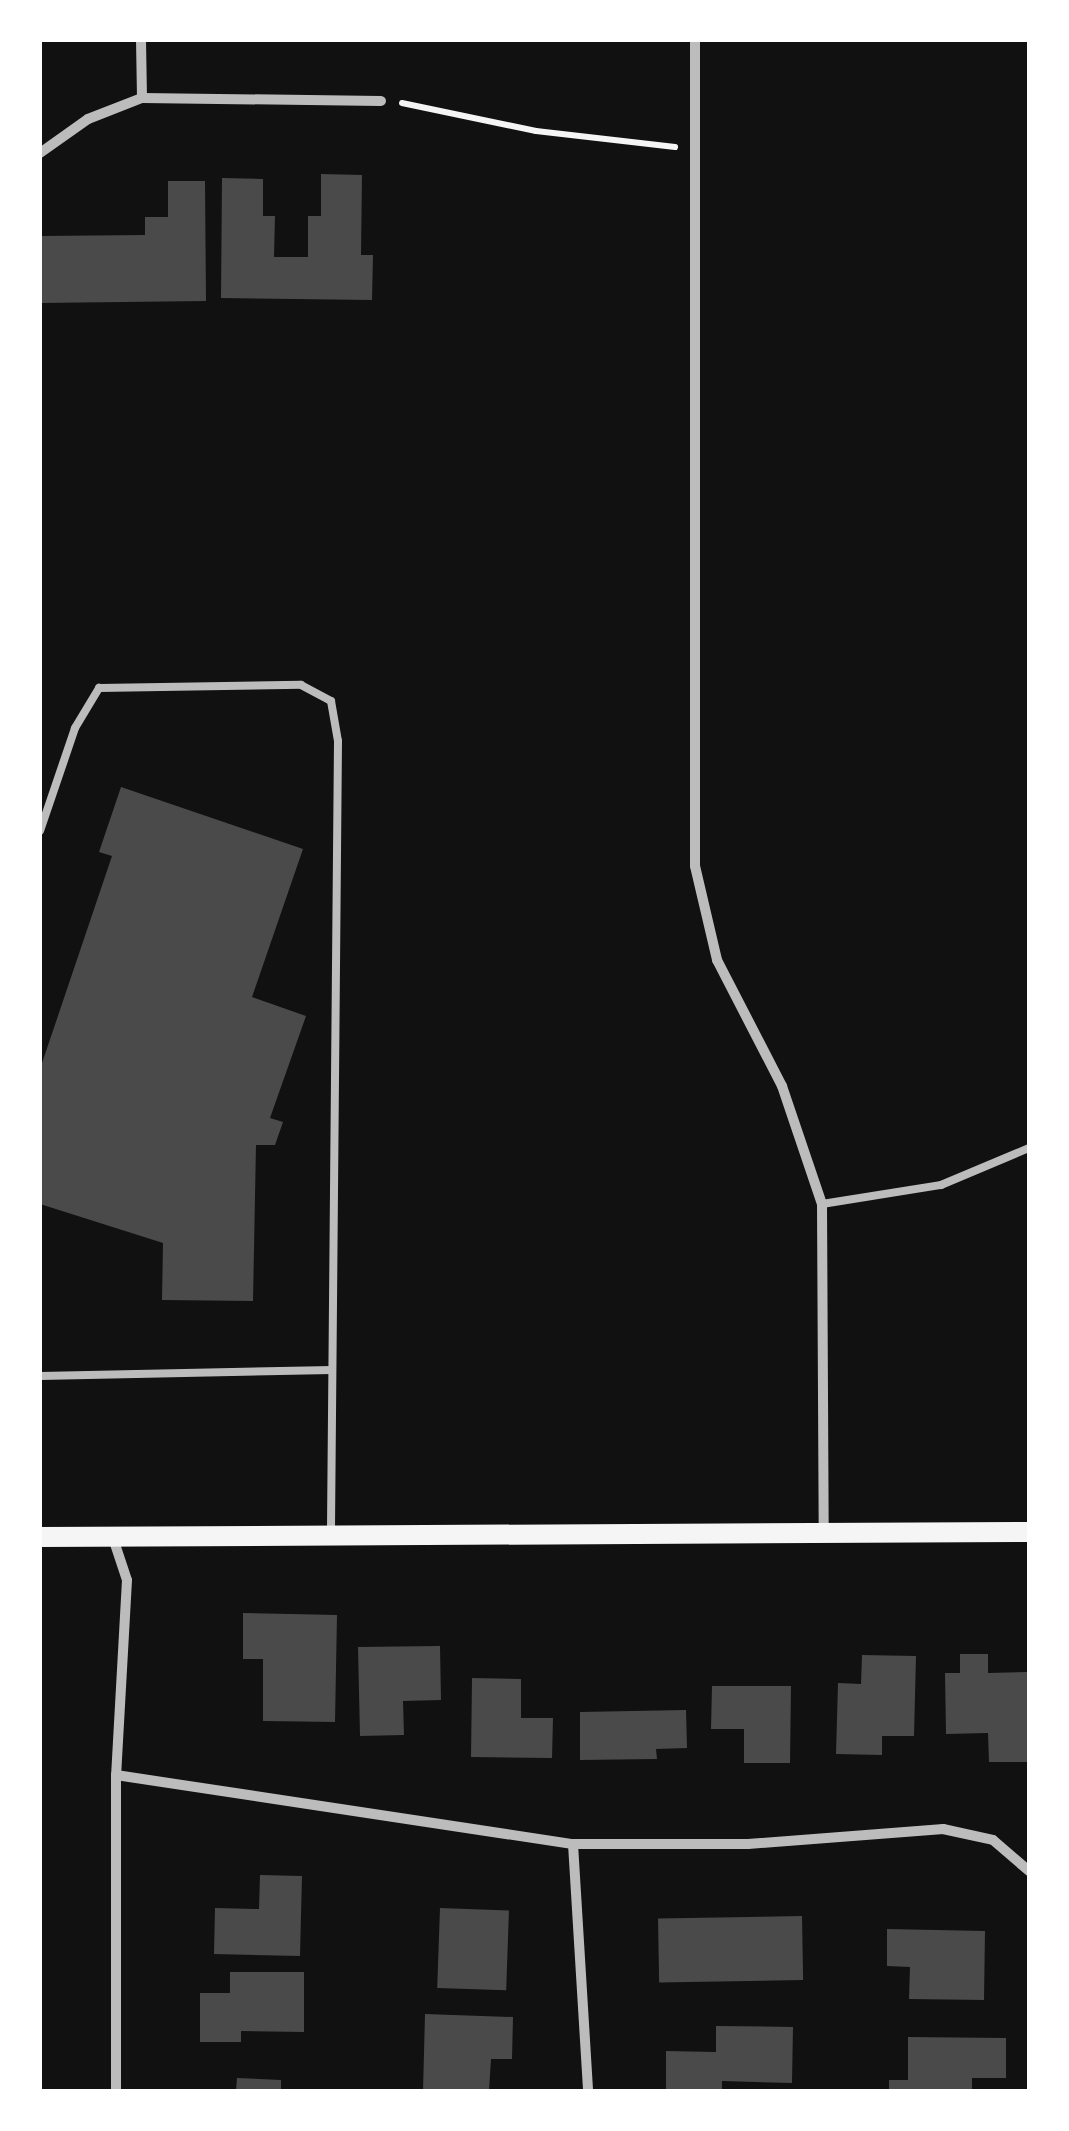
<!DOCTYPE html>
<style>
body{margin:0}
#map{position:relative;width:1069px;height:2131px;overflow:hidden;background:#111;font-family:Lato,sans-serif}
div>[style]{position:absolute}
.building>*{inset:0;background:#4a4a4a;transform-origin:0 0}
.path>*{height:6px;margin:-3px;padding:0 3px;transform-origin:3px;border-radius:3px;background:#f5f5f5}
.service>*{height:8px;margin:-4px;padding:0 4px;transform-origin:4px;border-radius:4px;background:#bcbcbc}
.minor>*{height:10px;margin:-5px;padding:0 5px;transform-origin:5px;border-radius:5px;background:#bcbcbc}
.secondary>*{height:20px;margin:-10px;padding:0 10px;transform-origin:10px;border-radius:10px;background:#f5f5f5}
span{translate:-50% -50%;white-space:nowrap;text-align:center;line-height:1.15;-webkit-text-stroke:10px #fff;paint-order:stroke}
.frame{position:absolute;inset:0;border:42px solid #fff;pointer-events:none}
</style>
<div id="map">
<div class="building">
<i style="clip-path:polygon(321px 174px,362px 175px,361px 255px,373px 255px,372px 300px,221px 298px,222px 178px,263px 179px,263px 216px,275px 216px,274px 257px,308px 257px,308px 216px,321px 216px)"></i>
<i style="clip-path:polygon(168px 181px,205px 181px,206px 301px,40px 303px,40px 236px,145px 235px,145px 217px,168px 217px)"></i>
<i style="clip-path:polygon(121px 787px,303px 849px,252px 997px,306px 1016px,270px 1118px,283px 1122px,275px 1145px,256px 1145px,253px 1301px,162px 1300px,163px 1243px,40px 1204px,40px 1069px,112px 856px,99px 852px)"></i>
<i style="clip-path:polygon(243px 1613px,337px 1615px,335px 1722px,263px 1721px,263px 1659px,243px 1659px)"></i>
<i style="clip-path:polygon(440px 1646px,441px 1700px,403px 1701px,404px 1735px,360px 1736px,358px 1647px)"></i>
<i style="clip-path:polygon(960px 1654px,988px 1654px,988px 1673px,1027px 1672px,1029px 1762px,989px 1762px,988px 1733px,946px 1734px,945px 1673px,960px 1673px)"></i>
<i style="clip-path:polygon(862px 1655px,916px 1656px,914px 1736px,882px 1736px,882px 1755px,836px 1754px,838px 1683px,861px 1684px)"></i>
<i style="clip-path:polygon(472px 1678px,521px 1679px,521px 1718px,553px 1718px,552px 1758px,471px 1757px)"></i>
<i style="clip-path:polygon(712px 1686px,791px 1686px,790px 1763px,744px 1763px,744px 1729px,711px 1729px)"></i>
<i style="clip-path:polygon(686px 1710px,687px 1748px,656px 1749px,657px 1759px,580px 1760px,580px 1712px)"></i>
<i style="clip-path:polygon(260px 1875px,302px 1876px,300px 1956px,214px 1954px,215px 1908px,259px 1909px)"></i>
<i style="left:440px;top:1908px;width:69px;height:80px;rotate:2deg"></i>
<i style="left:802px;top:1916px;width:64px;height:144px;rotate:89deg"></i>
<i style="clip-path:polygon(887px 1929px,985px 1931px,984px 2000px,909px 1999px,910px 1967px,887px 1966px)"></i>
<i style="clip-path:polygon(230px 1972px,304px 1972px,304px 2032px,241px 2031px,241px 2042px,200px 2042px,200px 1993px,230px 1993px)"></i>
<i style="clip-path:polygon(425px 2014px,513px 2017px,512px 2059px,491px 2059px,489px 2091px,423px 2091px)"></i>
<i style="clip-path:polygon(716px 2026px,793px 2027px,792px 2083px,722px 2081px,722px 2091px,666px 2091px,666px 2051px,716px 2052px)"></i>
<i style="clip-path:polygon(908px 2037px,1006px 2038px,1006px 2078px,972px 2078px,972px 2091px,889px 2091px,889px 2080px,908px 2080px)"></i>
<i style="clip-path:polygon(237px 2078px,281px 2080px,281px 2091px,236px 2091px)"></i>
</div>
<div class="path">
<i style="left:402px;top:103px;width:137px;rotate:11.8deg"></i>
<i style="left:536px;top:131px;width:140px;rotate:6.6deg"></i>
</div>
<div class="service">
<i style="left:40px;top:831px;width:109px;rotate:-71.2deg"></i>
<i style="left:75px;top:728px;width:47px;rotate:-59deg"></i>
<i style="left:99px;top:688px;width:202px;rotate:-0.9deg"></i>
<i style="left:301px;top:685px;width:34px;rotate:28deg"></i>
<i style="left:331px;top:701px;width:41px;rotate:80.1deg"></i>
<i style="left:338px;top:741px;width:794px;rotate:90.51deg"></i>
<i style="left:822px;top:1204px;width:121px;rotate:-9.1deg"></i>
<i style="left:941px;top:1185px;width:95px;rotate:-22.8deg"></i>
<i style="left:40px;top:1376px;width:292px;rotate:-1.2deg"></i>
</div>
<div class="minor">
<i style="left:141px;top:40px;width:58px;rotate:89deg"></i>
<i style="left:695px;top:40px;width:826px;rotate:90deg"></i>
<i style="left:695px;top:866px;width:97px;rotate:76.8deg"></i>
<i style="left:717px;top:960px;width:142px;rotate:62.7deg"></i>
<i style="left:782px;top:1086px;width:125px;rotate:71.3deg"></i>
<i style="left:822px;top:1204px;width:328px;rotate:89.7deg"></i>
<i style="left:40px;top:153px;width:59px;rotate:-35.3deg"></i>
<i style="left:88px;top:119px;width:58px;rotate:-21.3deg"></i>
<i style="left:142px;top:98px;width:239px;rotate:0.7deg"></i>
<i style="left:113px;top:1538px;width:44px;rotate:71.6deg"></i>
<i style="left:127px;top:1580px;width:195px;rotate:93.2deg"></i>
<i style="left:116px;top:1775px;width:316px;rotate:90deg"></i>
<i style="left:116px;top:1775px;width:462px;rotate:8.6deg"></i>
<i style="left:573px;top:1844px;width:175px"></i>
<i style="left:748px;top:1844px;width:196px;rotate:-4.4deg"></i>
<i style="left:943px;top:1829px;width:51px;rotate:12.4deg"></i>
<i style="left:993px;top:1840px;width:48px;rotate:40.7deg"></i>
<i style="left:573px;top:1844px;width:247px;rotate:86.5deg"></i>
</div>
<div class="secondary">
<i style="left:40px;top:1537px;width:989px;rotate:-0.29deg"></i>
</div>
<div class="frame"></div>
</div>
